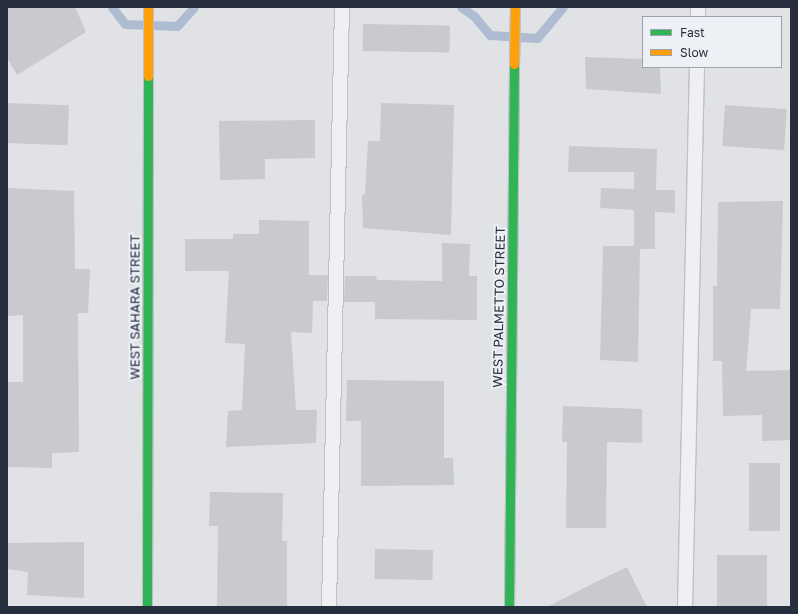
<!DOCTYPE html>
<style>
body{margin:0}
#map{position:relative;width:798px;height:614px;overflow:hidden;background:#e0e2e6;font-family:"Golos Text",sans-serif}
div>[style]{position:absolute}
.stream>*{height:9px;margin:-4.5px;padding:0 4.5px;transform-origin:4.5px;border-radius:4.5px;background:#aebcd1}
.building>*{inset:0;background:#c8cace;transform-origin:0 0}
.roads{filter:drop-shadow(1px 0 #bec0c4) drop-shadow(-1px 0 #bec0c4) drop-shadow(0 1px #bec0c4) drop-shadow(0 -1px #bec0c4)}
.lane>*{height:14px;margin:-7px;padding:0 7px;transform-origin:7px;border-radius:7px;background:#f0f0f2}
.fast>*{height:9px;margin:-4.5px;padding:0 4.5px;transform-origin:4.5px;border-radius:4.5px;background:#30b455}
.slow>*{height:9px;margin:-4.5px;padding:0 4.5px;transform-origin:4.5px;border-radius:4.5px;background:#ff9f0a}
span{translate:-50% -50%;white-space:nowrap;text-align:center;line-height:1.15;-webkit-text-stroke:4px #edf0f5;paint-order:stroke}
.street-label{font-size:13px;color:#272e3e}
.frame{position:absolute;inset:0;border:8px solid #272e3e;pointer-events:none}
.legend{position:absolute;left:642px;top:16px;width:140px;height:52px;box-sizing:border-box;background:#edf0f5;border:1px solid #9ea2ac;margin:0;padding:5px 7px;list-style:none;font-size:12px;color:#272e3e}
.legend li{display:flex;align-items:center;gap:8px;height:20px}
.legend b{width:20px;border:1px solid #9ea2ac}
</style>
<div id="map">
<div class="stream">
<i style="left:112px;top:7px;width:21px;rotate:53deg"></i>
<i style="left:125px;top:24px;width:52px;rotate:2.2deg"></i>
<i style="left:177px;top:26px;width:25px;rotate:-48deg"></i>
<i style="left:461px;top:7px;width:16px;rotate:35deg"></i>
<i style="left:474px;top:16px;width:25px;rotate:50deg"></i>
<i style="left:490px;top:35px;width:47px;rotate:3.7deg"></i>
<i style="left:537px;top:38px;width:40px;rotate:-50deg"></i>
</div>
<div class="building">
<i style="clip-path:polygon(7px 7px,75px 7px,86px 32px,17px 75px,7px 58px)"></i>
<i style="left:363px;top:24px;width:87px;height:27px;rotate:1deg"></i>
<i style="clip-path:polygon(585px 57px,643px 59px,643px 67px,660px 67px,661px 94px,586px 89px)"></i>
<i style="left:7px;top:103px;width:62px;height:40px;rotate:2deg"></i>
<i style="clip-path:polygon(381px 103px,454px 105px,451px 235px,363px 228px,362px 195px,365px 195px,368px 141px,380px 141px)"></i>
<i style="left:725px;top:105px;width:62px;height:41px;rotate:4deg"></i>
<i style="clip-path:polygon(315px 120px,315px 158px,265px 159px,265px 179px,220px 180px,219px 121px)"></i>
<i style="clip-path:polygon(569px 146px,657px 149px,656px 190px,675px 190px,675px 213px,655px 212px,655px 249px,640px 249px,638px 362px,600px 360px,603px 246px,634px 246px,634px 210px,600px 208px,601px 188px,634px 189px,634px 172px,568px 172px)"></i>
<i style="clip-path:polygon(7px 188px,74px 191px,75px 269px,90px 269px,88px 313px,78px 313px,79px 452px,52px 453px,52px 468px,7px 467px,7px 382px,23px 382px,23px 315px,7px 316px)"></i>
<i style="clip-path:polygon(783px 201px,780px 309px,751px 309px,746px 371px,791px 370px,791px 440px,762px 441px,762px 415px,723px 416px,722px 361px,713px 361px,713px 286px,717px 286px,718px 202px)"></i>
<i style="clip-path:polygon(259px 220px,309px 221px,309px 275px,328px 275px,327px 301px,313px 301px,312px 333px,291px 332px,296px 410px,317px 410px,316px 443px,226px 447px,228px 411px,242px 410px,245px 344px,225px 343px,229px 271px,185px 271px,185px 239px,233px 239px,233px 234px,259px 234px)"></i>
<i style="clip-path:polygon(442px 243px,470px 244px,469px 276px,477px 276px,477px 320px,375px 319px,375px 302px,344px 302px,345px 276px,376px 276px,377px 280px,442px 281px)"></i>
<i style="clip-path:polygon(347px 380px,444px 381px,444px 458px,453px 458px,454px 485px,361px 486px,361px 421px,346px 421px)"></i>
<i style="clip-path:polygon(563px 406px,642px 409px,642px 443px,607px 442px,606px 528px,566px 528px,567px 442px,562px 442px)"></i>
<i style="left:780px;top:463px;width:68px;height:31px;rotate:90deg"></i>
<i style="clip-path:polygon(210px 492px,283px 493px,282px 541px,287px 541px,287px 607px,217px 607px,218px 526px,209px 526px)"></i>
<i style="clip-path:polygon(84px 542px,84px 598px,27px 595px,28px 572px,7px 569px,7px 543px)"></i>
<i style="left:375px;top:549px;width:58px;height:30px;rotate:1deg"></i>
<i style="left:717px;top:555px;width:50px;height:52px"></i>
<i style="clip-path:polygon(627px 567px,647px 607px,547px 607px,594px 583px)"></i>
</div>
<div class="roads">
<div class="lane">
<i style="left:698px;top:17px;width:10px;rotate:-90deg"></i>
<i style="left:329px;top:607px;width:600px;rotate:-88.76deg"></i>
<i style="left:685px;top:607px;width:540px;rotate:-88.73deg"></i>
</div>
<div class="fast">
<i style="left:147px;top:607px;width:531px;rotate:-89.89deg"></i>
<i style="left:509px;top:607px;width:543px;rotate:-89.47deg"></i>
</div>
<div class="slow">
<i style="left:514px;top:64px;width:57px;rotate:-89deg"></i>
<i style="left:148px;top:76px;width:69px;rotate:-90deg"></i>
</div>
</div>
<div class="street-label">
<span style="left:135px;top:307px;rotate:-90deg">WEST SAHARA STREET</span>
<span style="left:499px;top:307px;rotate:-89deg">WEST PALMETTO STREET</span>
</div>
<div class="frame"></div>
<ul class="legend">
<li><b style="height:5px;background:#30b455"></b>Fast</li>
<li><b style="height:5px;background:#ff9f0a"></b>Slow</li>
</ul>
</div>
